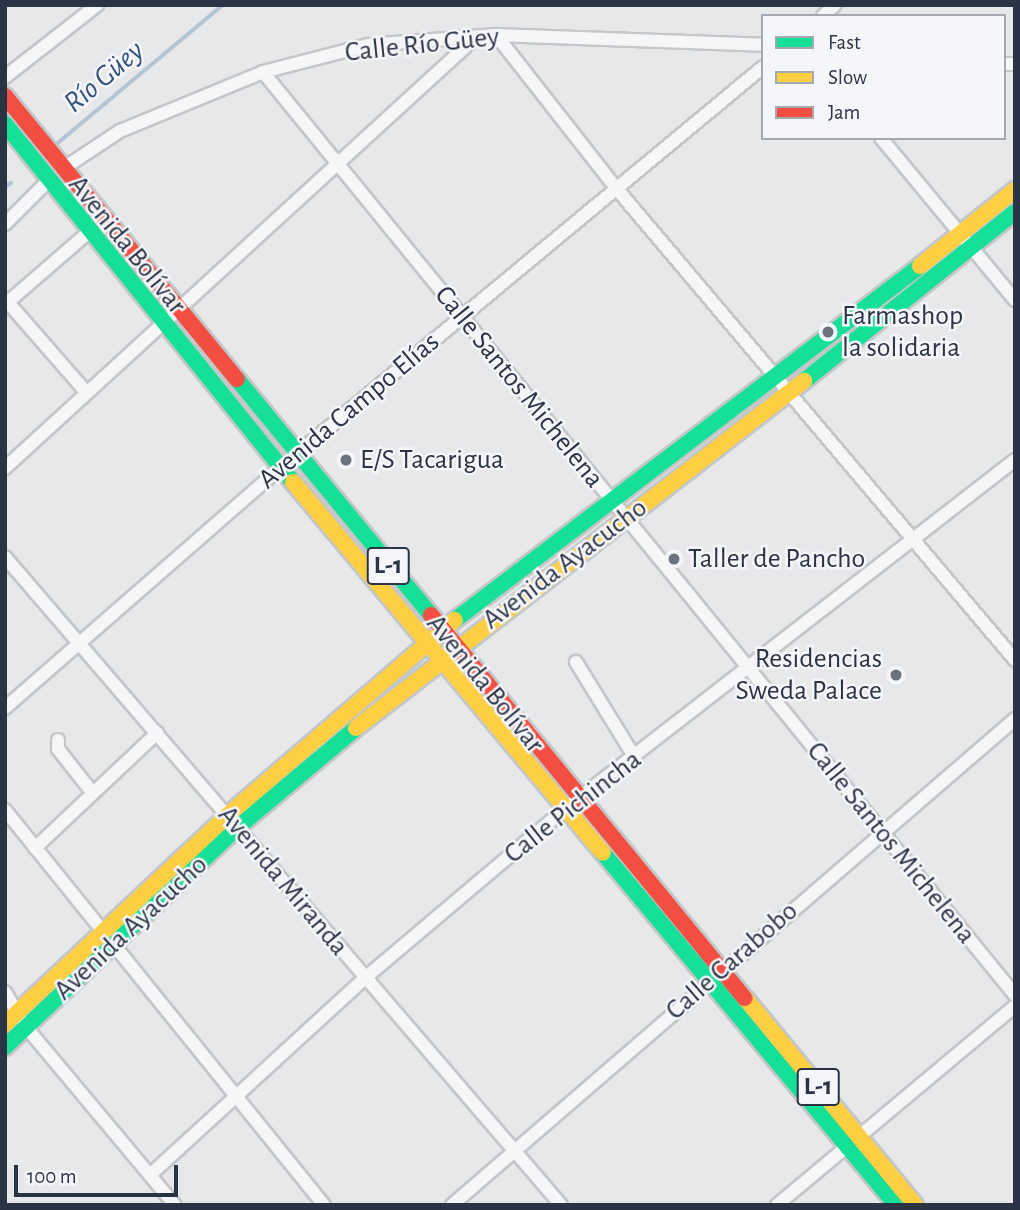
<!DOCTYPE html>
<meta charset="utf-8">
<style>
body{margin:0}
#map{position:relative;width:1020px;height:1210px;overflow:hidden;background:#e6e8ea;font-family:"Alegreya Sans",sans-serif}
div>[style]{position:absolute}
.stream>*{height:3.5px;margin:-1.75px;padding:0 1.75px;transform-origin:1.75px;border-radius:1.75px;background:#b4c4d5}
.roads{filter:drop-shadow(2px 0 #c4c6c8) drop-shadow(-2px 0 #c4c6c8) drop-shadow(0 2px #c4c6c8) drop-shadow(0 -2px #c4c6c8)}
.street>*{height:12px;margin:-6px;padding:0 6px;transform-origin:6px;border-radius:6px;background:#f5f6f7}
.fast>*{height:16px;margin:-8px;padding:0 8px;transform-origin:8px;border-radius:8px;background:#16e098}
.slow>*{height:16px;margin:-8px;padding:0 8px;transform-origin:8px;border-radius:8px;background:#ffcf43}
.jam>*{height:16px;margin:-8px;padding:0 8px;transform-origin:8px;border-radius:8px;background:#f24e42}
.dots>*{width:19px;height:19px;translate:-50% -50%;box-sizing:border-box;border:4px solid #f4f6f9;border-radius:50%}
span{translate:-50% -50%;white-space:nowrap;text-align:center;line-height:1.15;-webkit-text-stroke:5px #f4f6f9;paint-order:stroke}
.shield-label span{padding:2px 5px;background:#f4f6f9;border:2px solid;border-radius:5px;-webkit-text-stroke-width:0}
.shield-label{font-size:26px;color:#2b3445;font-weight:700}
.street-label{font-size:28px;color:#2b3445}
.poi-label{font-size:28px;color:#2b3445}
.left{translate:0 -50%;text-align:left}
.right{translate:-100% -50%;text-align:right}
.water-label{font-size:30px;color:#34527a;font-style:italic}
.frame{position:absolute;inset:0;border:7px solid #2b3445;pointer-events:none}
.legend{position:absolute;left:761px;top:14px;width:245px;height:126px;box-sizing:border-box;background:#f4f6f9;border:2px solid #a4a8b1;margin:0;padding:9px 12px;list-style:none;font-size:21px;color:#2b3445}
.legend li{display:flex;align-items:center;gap:14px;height:35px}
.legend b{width:35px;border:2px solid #a4a8b1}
.scale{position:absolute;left:14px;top:1165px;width:164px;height:32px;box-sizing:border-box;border:4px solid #2b3445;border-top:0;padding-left:9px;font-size:21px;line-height:24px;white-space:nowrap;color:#2b3445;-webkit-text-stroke:5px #f4f6f9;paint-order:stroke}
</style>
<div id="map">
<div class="stream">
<i style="left:53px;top:147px;width:222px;rotate:-39.9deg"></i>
<i style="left:5px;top:187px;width:7px;rotate:-34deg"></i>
</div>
<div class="roads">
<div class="street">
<i style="left:823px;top:16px;width:16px;rotate:-43deg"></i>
<i style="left:496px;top:35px;width:194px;rotate:51.9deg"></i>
<i style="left:616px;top:188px;width:618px;rotate:49.79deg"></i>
<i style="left:1004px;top:64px;width:11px"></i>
<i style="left:263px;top:72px;width:1191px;rotate:50.83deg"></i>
<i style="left:5px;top:77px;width:117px;rotate:-38deg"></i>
<i style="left:881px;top:138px;width:210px;rotate:50.4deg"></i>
<i style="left:64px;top:168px;width:67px;rotate:-33.5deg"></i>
<i style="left:120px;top:131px;width:155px;rotate:-22.4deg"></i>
<i style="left:263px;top:72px;width:108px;rotate:-14.4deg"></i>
<i style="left:368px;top:45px;width:128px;rotate:-4.5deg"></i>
<i style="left:496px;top:35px;width:267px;rotate:2.1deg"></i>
<i style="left:5px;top:224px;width:64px;rotate:-45deg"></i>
<i style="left:5px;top:299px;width:123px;rotate:48.9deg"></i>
<i style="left:8px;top:302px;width:110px;rotate:-40.9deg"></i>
<i style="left:5px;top:468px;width:638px;rotate:-42.46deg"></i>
<i style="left:5px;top:557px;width:854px;rotate:49.37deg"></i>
<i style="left:576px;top:662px;width:113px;rotate:58.4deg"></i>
<i style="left:5px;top:708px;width:366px;rotate:-41.1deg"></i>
<i style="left:281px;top:467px;width:626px;rotate:-39.69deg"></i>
<i style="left:58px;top:740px;width:9px;rotate:90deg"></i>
<i style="left:58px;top:749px;width:55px;rotate:51.7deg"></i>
<i style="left:5px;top:810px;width:508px;rotate:51.08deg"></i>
<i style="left:35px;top:848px;width:168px;rotate:-43.3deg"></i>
<i style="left:5px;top:992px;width:41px;rotate:59deg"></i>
<i style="left:26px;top:1027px;width:232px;rotate:50.1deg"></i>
<i style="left:150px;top:1175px;width:292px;rotate:-42.5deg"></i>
<i style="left:365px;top:978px;width:262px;rotate:-40.2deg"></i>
<i style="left:565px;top:809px;width:569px;rotate:-37.8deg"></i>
<i style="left:452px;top:1205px;width:744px;rotate:-40.8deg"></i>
<i style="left:777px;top:1205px;width:310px;rotate:-39.9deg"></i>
</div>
<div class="fast">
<i style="left:5px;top:124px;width:459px;rotate:51.2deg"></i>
<i style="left:237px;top:379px;width:306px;rotate:50.6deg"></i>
<i style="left:804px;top:381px;width:270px;rotate:-38.7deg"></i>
<i style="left:455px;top:620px;width:584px;rotate:-37.28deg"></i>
<i style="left:603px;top:853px;width:458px;rotate:50.2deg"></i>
<i style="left:5px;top:1047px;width:320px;rotate:-43.4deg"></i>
<i style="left:238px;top:827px;width:154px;rotate:-40deg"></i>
</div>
<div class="slow">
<i style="left:920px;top:266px;width:122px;rotate:-38.7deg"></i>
<i style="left:293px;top:482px;width:483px;rotate:50.1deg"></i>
<i style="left:356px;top:728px;width:567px;rotate:-37.76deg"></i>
<i style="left:745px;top:998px;width:268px;rotate:50.6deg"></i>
<i style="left:5px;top:1024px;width:306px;rotate:-43.1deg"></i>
<i style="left:228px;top:815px;width:299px;rotate:-40.7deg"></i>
</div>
<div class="jam">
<i style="left:5px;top:96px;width:366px;rotate:50.7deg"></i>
<i style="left:431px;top:615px;width:495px;rotate:50.7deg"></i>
</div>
</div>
<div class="dots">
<i style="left:828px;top:332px;background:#6c737f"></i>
<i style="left:346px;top:460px;background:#6c737f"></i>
<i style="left:674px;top:559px;background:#6c737f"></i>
<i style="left:896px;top:675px;background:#6c737f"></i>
</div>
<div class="shield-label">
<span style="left:388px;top:566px">L-1</span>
<span style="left:818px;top:1087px">L-1</span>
</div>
<div class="street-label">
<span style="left:422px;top:45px;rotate:-6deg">Calle Río Güey</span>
<span style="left:127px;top:245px;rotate:51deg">Avenida Bolívar</span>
<span style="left:519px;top:387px;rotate:51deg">Calle Santos Michelena</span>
<span style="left:349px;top:411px;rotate:-40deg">Avenida Campo Elías</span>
<span style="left:565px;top:564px;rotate:-37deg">Avenida Ayacucho</span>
<span style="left:485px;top:684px;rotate:51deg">Avenida Bolívar</span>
<span style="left:573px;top:807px;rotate:-38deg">Calle Pichincha</span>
<span style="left:891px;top:843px;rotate:51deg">Calle Santos Michelena</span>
<span style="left:283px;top:881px;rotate:50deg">Avenida Miranda</span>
<span style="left:131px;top:928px;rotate:-43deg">Avenida Ayacucho</span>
<span style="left:732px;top:961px;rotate:-41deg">Calle Carabobo</span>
</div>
<div class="poi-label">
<span class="left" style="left:842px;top:332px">Farmashop<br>la solidaria</span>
<span class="left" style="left:360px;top:460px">E/S Tacarigua</span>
<span class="left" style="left:688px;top:559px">Taller de Pancho</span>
<span class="right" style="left:882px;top:675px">Residencias<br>Sweda Palace</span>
</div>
<div class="water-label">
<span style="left:104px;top:77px;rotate:-40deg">Río Güey</span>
</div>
<div class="frame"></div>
<ul class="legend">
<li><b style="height:9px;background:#16e098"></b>Fast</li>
<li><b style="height:9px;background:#ffcf43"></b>Slow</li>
<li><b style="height:9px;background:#f24e42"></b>Jam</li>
</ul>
<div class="scale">100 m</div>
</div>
